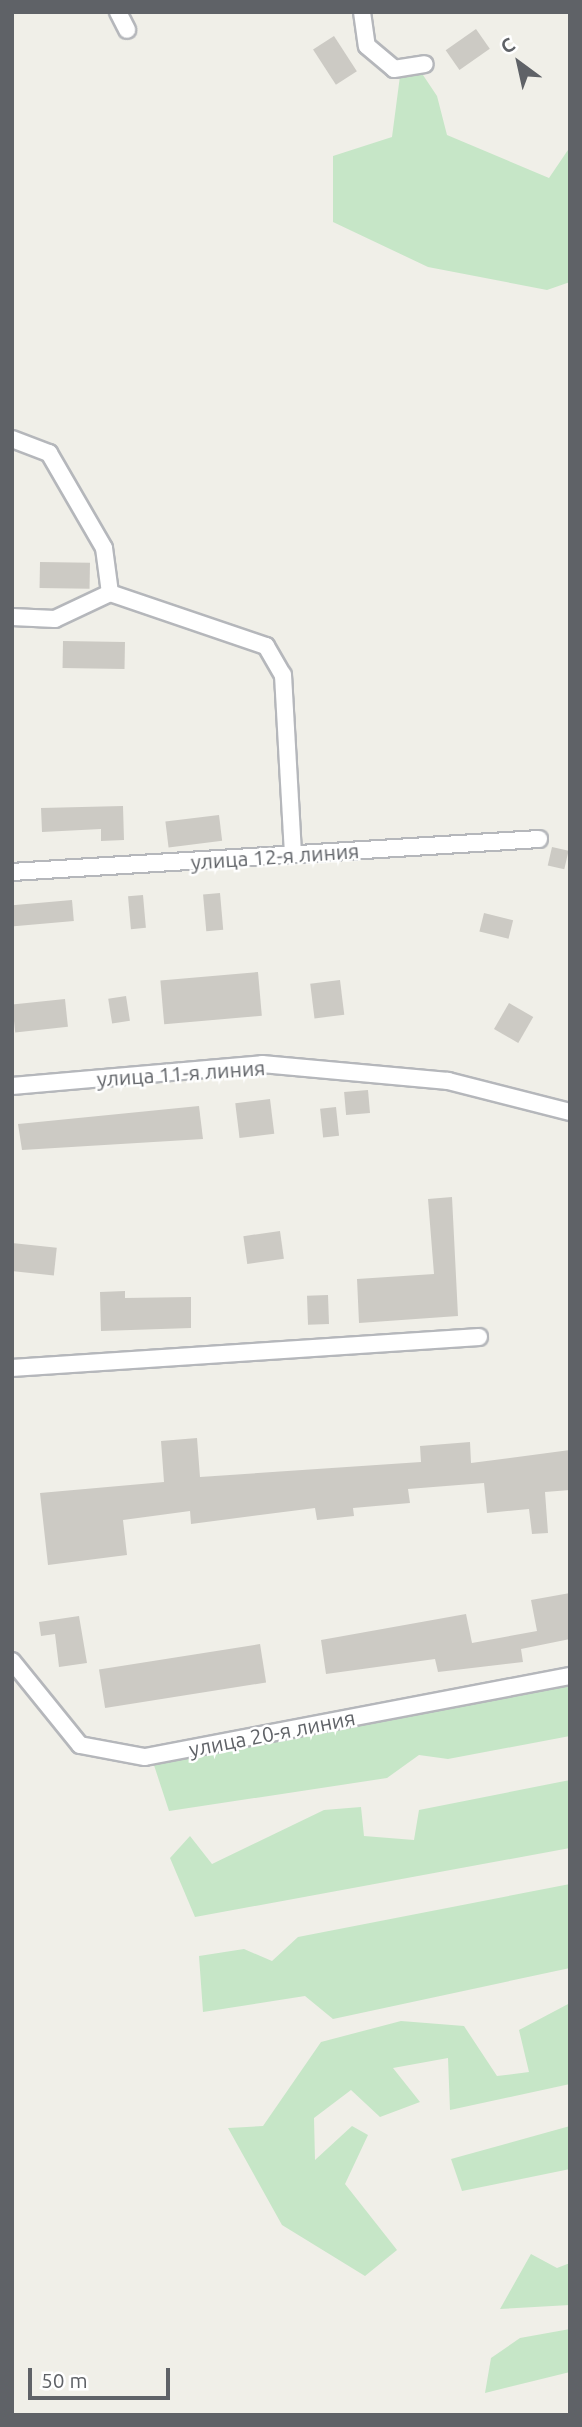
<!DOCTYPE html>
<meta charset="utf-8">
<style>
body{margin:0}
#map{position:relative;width:582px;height:2427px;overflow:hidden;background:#f0efe8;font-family:Ubuntu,sans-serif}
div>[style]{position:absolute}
.green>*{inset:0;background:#c6e6c7}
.building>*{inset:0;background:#cccac4;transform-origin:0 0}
.roads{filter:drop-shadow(2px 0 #b5b7bb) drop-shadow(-2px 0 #b5b7bb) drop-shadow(0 2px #b5b7bb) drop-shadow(0 -2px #b5b7bb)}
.street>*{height:16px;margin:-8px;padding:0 8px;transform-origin:8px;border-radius:8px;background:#fff}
span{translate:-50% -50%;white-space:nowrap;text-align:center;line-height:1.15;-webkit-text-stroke:5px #fff;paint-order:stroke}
.street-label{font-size:21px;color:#5f6267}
.frame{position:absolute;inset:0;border:14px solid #5f6267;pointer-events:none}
.north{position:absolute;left:484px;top:28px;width:70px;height:70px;-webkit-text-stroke:5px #fff;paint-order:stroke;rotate:327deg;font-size:19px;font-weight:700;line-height:28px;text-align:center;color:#5f6267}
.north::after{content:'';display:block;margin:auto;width:24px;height:32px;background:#5f6267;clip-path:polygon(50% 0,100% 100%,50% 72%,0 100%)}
.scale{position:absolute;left:28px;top:2368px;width:142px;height:32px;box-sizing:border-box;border:4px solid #5f6267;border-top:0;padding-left:9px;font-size:21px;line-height:24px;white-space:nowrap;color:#5f6267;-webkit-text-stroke:5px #fff;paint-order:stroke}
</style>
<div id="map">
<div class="green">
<i style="clip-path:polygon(419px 69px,437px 96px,447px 135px,549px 178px,570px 147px,570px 282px,547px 290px,428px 267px,333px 222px,333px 156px,392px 137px,400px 76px)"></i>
<i style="clip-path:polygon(570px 1668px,570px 1736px,448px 1759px,419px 1755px,387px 1778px,169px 1811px,150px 1753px)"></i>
<i style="clip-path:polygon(570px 1780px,570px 1848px,195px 1917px,170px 1858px,190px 1836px,212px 1864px,324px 1810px,361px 1807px,364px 1836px,414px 1840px,419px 1810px)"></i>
<i style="clip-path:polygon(570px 1884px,570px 1968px,333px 2019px,305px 1996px,203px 2012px,199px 1956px,244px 1949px,272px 1961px,298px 1937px)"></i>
<i style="clip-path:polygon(570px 2003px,570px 2084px,450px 2110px,448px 2058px,393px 2068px,420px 2102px,380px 2117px,351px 2090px,314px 2118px,315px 2160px,352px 2126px,368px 2135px,345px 2184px,397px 2250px,365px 2276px,282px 2225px,228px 2128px,263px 2126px,321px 2042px,401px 2021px,464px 2026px,497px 2076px,529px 2072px,519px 2030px)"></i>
<i style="clip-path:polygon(570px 2126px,570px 2169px,462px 2191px,451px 2159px)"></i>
<i style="clip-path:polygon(531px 2254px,557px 2268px,570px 2263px,570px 2305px,500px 2309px)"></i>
<i style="clip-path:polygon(570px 2329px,570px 2372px,485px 2393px,491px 2358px,520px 2338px)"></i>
</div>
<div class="building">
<i style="left:476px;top:29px;width:24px;height:37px;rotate:55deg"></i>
<i style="left:334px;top:36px;width:42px;height:25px;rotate:57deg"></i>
<i style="left:40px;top:562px;width:50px;height:26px;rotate:1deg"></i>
<i style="left:63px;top:641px;width:62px;height:27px;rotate:1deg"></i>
<i style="clip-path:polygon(123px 806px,124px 840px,101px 841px,101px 829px,42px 832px,41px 808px)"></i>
<i style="left:219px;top:815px;width:26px;height:54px;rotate:83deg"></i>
<i style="left:552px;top:847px;width:17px;height:19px;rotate:13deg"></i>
<i style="left:220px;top:893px;width:37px;height:17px;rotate:85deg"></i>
<i style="left:143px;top:895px;width:33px;height:15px;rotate:85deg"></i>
<i style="left:72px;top:900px;width:21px;height:60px;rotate:85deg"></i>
<i style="left:484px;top:913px;width:30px;height:19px;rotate:14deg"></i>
<i style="left:258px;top:972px;width:44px;height:98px;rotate:85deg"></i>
<i style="left:340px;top:980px;width:35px;height:30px;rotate:83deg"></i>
<i style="left:126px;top:996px;width:25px;height:18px;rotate:81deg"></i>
<i style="left:65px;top:999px;width:28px;height:53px;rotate:84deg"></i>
<i style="left:509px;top:1003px;width:28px;height:30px;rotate:30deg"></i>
<i style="left:368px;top:1090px;width:23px;height:24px;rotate:85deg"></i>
<i style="left:270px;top:1099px;width:35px;height:35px;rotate:83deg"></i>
<i style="clip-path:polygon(199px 1106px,203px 1139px,22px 1150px,18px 1124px)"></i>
<i style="left:336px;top:1107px;width:29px;height:16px;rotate:84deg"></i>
<i style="clip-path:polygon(452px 1197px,458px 1316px,359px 1323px,357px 1279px,434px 1274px,428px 1199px)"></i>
<i style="left:280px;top:1231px;width:28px;height:37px;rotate:82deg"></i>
<i style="left:12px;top:1243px;width:45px;height:28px;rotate:6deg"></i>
<i style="clip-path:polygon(125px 1291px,125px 1298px,191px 1297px,191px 1328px,101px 1331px,100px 1292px)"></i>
<i style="left:328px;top:1295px;width:29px;height:21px;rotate:88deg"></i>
<i style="clip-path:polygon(197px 1438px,200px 1477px,421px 1462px,420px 1446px,470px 1442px,471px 1463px,570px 1450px,570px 1490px,545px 1492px,548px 1533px,532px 1534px,529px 1509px,487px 1513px,484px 1483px,408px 1489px,410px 1503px,353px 1508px,354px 1516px,317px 1520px,315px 1508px,191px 1524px,190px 1511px,123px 1520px,127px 1555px,48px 1565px,40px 1493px,164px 1482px,161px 1441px)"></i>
<i style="clip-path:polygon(570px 1593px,570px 1639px,521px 1649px,523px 1662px,438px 1672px,435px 1659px,326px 1674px,321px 1640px,466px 1614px,472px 1643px,537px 1631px,531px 1600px)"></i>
<i style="clip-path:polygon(79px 1616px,87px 1663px,59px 1667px,55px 1634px,41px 1636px,39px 1622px)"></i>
<i style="left:260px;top:1644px;width:39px;height:163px;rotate:81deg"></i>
</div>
<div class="roads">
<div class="street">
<i style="left:118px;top:12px;width:20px;rotate:63deg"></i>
<i style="left:362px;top:12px;width:34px;rotate:82deg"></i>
<i style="left:367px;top:46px;width:35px;rotate:40deg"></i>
<i style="left:394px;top:69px;width:31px;rotate:-9deg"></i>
<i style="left:12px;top:439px;width:40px;rotate:21deg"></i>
<i style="left:49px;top:453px;width:110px;rotate:59.9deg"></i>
<i style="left:104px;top:548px;width:45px;rotate:82.4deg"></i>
<i style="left:110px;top:593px;width:61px;rotate:154.7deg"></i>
<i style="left:55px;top:619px;width:43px;rotate:-177.3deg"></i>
<i style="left:110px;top:593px;width:165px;rotate:18.8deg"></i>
<i style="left:266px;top:646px;width:34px;rotate:60deg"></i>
<i style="left:283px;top:675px;width:178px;rotate:86.8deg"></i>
<i style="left:12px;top:872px;width:528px;rotate:-3.58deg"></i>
<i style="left:12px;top:1086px;width:251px;rotate:-5deg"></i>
<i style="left:262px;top:1064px;width:187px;rotate:5.2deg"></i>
<i style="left:448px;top:1081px;width:126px;rotate:14.3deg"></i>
<i style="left:12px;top:1368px;width:468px;rotate:-3.8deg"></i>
<i style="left:12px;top:1661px;width:108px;rotate:51deg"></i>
<i style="left:80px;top:1745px;width:66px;rotate:10.5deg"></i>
<i style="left:145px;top:1757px;width:433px;rotate:-10.8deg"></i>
</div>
</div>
<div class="street-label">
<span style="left:275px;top:856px;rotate:-4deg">улица 12-я линия</span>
<span style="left:181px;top:1073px;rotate:-4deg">улица 11-я линия</span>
<span style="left:272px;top:1733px;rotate:-11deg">улица 20-я линия</span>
</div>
<div class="frame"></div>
<div class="north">С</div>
<div class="scale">50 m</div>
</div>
